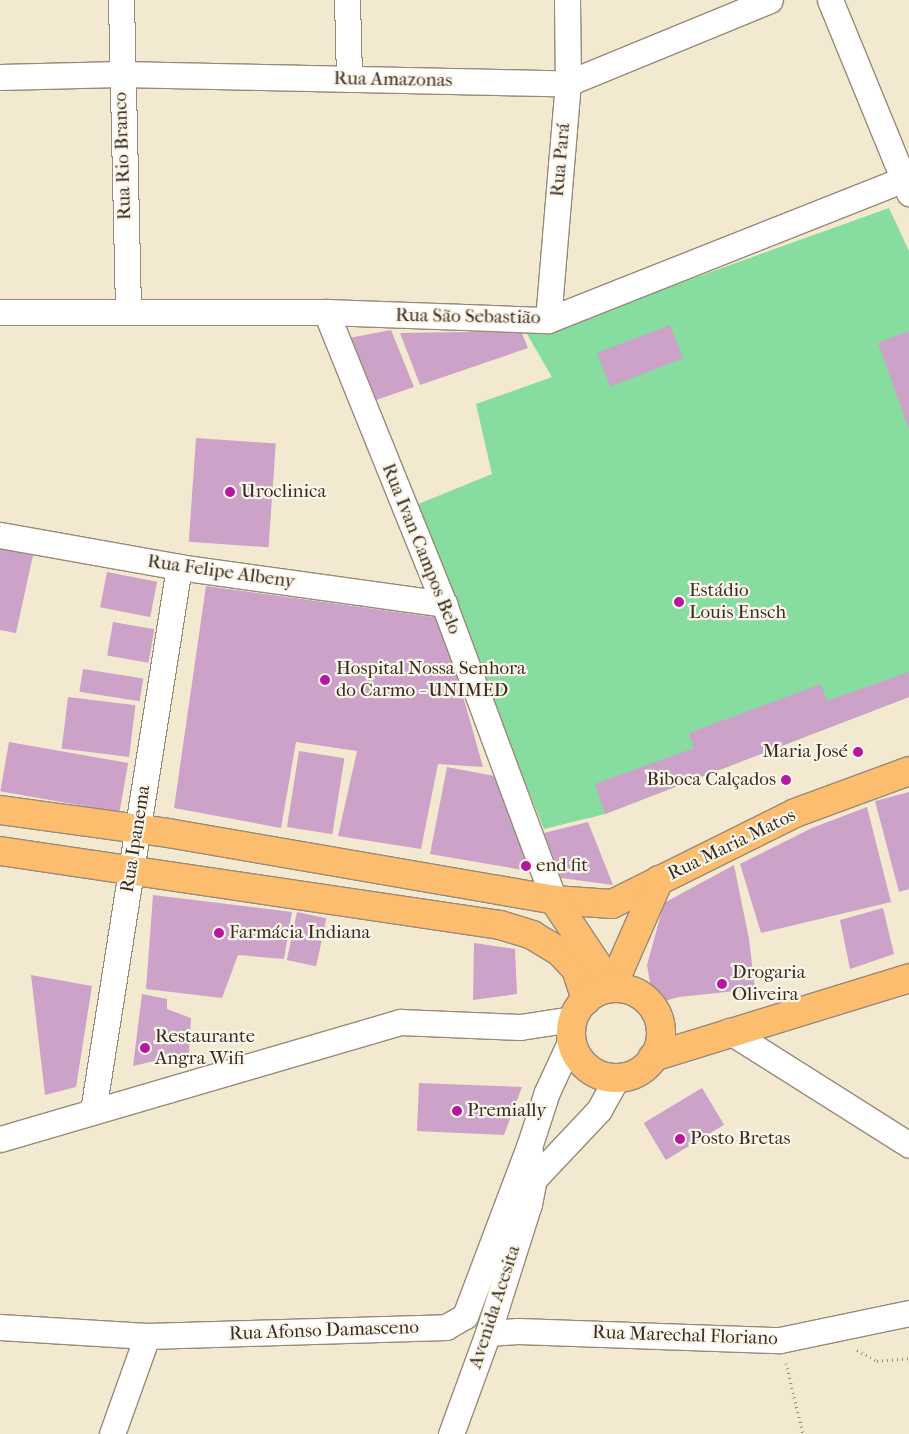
<!DOCTYPE html>
<meta charset="utf-8">
<style>
body{margin:0}
#map{position:relative;width:909px;height:1434px;overflow:hidden;background:#f3e9d1;font-family:"IM FELL French Canon",serif}
div>[style]{position:absolute}
.green>*{inset:0;background:#87dc9f}
.building>*{inset:0;background:#cca2c9;transform-origin:0 0}
.path>*{height:3px;margin-top:-1.5px;transform-origin:0;background:repeating-linear-gradient(90deg,#978a78 0 1px,transparent 0 5px)}
.roads{filter:drop-shadow(1px 0 #978a78) drop-shadow(-1px 0 #978a78) drop-shadow(0 1px #978a78) drop-shadow(0 -1px #978a78)}
.minor>*{height:25px;margin:-12.5px;padding:0 12.5px;transform-origin:12.5px;border-radius:12.5px;background:#fff}
.major>*{height:28px;margin:-14px;padding:0 14px;transform-origin:14px;border-radius:14px;background:#fcbd6f}
.major>.ring{margin:-14px;padding:0;box-sizing:content-box;background:none;border:28px solid #fcbd6f;border-radius:50%}
.dots>*{width:14px;height:14px;translate:-50% -50%;box-sizing:border-box;border:2px solid #fbf7ec;border-radius:50%}
span{translate:-50% -50%;white-space:nowrap;text-align:center;line-height:1.15;-webkit-text-stroke:4.5px #fbf7ec;paint-order:stroke}
.street-label{font-size:19px;color:#3b2a1e}
.poi-label{font-size:19px;color:#3b2a1e}
.left{translate:0 -50%;text-align:left}
.right{translate:-100% -50%;text-align:right}
</style>
<div id="map">
<div class="green">
<i style="clip-path:polygon(889px 208px,909px 251px,909px 697px,605px 814px,544px 829px,411px 507px,492px 474px,476px 404px,552px 377px,527px 334px,549px 330px)"></i>
</div>
<div class="building">
<i style="left:670px;top:325px;width:36px;height:78px;rotate:69deg"></i>
<i style="clip-path:polygon(391px 330px,414px 387px,373px 401px,349px 338px)"></i>
<i style="clip-path:polygon(521px 331px,528px 348px,420px 385px,400px 333px)"></i>
<i style="clip-path:polygon(909px 331px,909px 429px,878px 343px)"></i>
<i style="left:196px;top:438px;width:80px;height:104px;rotate:4deg"></i>
<i style="clip-path:polygon(0 549px,33px 555px,16px 633px,0 630px)"></i>
<i style="left:107px;top:572px;width:51px;height:36px;rotate:11deg"></i>
<i style="clip-path:polygon(206px 586px,441px 618px,483px 767px,438px 764px,421px 849px,338px 836px,357px 751px,296px 742px,281px 828px,174px 808px)"></i>
<i style="left:113px;top:622px;width:42px;height:34px;rotate:10deg"></i>
<i style="left:83px;top:669px;width:61px;height:23px;rotate:9deg"></i>
<i style="clip-path:polygon(909px 672px,909px 697px,605px 814px,595px 784px,694px 748px,689px 733px,821px 684px,827px 701px)"></i>
<i style="left:68px;top:697px;width:68px;height:52px;rotate:7deg"></i>
<i style="left:9px;top:742px;width:121px;height:50px;rotate:10deg"></i>
<i style="left:299px;top:751px;width:46px;height:77px;rotate:9deg"></i>
<i style="clip-path:polygon(447px 767px,500px 777px,534px 872px,430px 854px)"></i>
<i style="clip-path:polygon(909px 792px,909px 889px,899px 892px,875px 801px)"></i>
<i style="clip-path:polygon(867px 807px,891px 902px,761px 933px,740px 864px,812px 828px)"></i>
<i style="clip-path:polygon(588px 822px,613px 885px,561px 878px,544px 833px)"></i>
<i style="clip-path:polygon(734px 865px,749px 939px,755px 989px,679px 997px,661px 1002px,650px 983px,647px 965px,664px 903px)"></i>
<i style="clip-path:polygon(153px 895px,292px 912px,284px 959px,238px 955px,222px 998px,146px 989px)"></i>
<i style="clip-path:polygon(883px 908px,894px 954px,850px 969px,840px 920px)"></i>
<i style="left:297px;top:912px;width:30px;height:49px;rotate:12deg"></i>
<i style="clip-path:polygon(474px 943px,515px 949px,517px 994px,473px 1000px)"></i>
<i style="clip-path:polygon(31px 975px,92px 986px,76px 1087px,45px 1095px)"></i>
<i style="clip-path:polygon(142px 994px,167px 999px,167px 1009px,191px 1018px,189px 1053px,133px 1066px)"></i>
<i style="clip-path:polygon(419px 1083px,522px 1087px,504px 1135px,417px 1131px)"></i>
<i style="left:702px;top:1088px;width:43px;height:68px;rotate:59deg"></i>
</div>
<div class="path">
<i style="left:857px;top:1350px;width:23px;rotate:29deg"></i>
<i style="left:877px;top:1361px;width:32px;rotate:-5deg"></i>
<i style="left:786px;top:1363px;width:73px;rotate:76.5deg"></i>
</div>
<div class="roads">
<div class="minor">
<i style="left:121px;top:0;width:312px;rotate:88.7deg"></i>
<i style="left:347px;top:0;width:79px;rotate:88.5deg"></i>
<i style="left:830px;top:0;width:209px;rotate:67.7deg"></i>
<i style="left:0;top:77px;width:120px;rotate:-1.4deg"></i>
<i style="left:120px;top:74px;width:448px;rotate:1.2deg"></i>
<i style="left:568px;top:83px;width:218px;rotate:-22.3deg"></i>
<i style="left:0;top:312px;width:326px"></i>
<i style="left:326px;top:312px;width:222px;rotate:2.1deg"></i>
<i style="left:548px;top:320px;width:388px;rotate:-21.6deg"></i>
<i style="left:326px;top:312px;width:315px;rotate:68deg"></i>
<i style="left:444px;top:604px;width:316px;rotate:69.6deg"></i>
<i style="left:548px;top:320px;width:238px;rotate:-85.2deg"></i>
<i style="left:568px;top:83px;width:83px;rotate:-90.7deg"></i>
<i style="left:0;top:535px;width:182px;rotate:10.1deg"></i>
<i style="left:179px;top:567px;width:268px;rotate:7.9deg"></i>
<i style="left:729px;top:1031px;width:213px;rotate:32.3deg"></i>
<i style="left:93px;top:1111px;width:551px;rotate:-81.02deg"></i>
<i style="left:0;top:1139px;width:417px;rotate:-16.3deg"></i>
<i style="left:400px;top:1022px;width:120px;rotate:2.4deg"></i>
<i style="left:520px;top:1027px;width:54px;rotate:-8.6deg"></i>
<i style="left:534px;top:1179px;width:95px;rotate:-46.7deg"></i>
<i style="left:599px;top:1110px;width:37px;rotate:-61deg"></i>
<i style="left:0;top:1327px;width:147px;rotate:3.5deg"></i>
<i style="left:147px;top:1336px;width:299px;rotate:-1.7deg"></i>
<i style="left:446px;top:1327px;width:22px;rotate:-30deg"></i>
<i style="left:465px;top:1316px;width:181px;rotate:-69.3deg"></i>
<i style="left:488px;top:1333px;width:30px;rotate:-4deg"></i>
<i style="left:518px;top:1331px;width:262px;rotate:2deg"></i>
<i style="left:780px;top:1340px;width:132px;rotate:-11.8deg"></i>
<i style="left:112px;top:1434px;width:104px;rotate:-70.3deg"></i>
<i style="left:451px;top:1434px;width:108px;rotate:-69.9deg"></i>
<i style="left:488px;top:1333px;width:135px;rotate:-72.4deg"></i>
<i style="left:529px;top:1204px;width:25px;rotate:-79deg"></i>
<i style="left:534px;top:1179px;width:32px;rotate:-99deg"></i>
<i style="left:529px;top:1147px;width:58px;rotate:-71.9deg"></i>
<i style="left:547px;top:1092px;width:57px;rotate:-65.2deg"></i>
</div>
<div class="major">
<i style="left:0;top:810px;width:170px;rotate:7.8deg"></i>
<i style="left:168px;top:833px;width:392px;rotate:9.8deg"></i>
<i style="left:554px;top:900px;width:58px;rotate:3.9deg"></i>
<i style="left:612px;top:904px;width:204px;rotate:-26.4deg"></i>
<i style="left:795px;top:813px;width:121px;rotate:-20.2deg"></i>
<i style="left:0;top:851px;width:505px;rotate:8.42deg"></i>
<i style="left:500px;top:925px;width:34px;rotate:17deg"></i>
<i style="left:532px;top:935px;width:31px;rotate:31deg"></i>
<i style="left:559px;top:951px;width:25px;rotate:47deg"></i>
<i style="left:576px;top:969px;width:33px;rotate:72deg"></i>
<i style="left:554px;top:900px;width:105px;rotate:56.3deg"></i>
<i style="left:612px;top:987px;width:117px;rotate:-66.3deg"></i>
<i class="ring" style="left:571px;top:988px;width:62px;height:62px"></i>
<i style="left:653px;top:1057px;width:268px;rotate:-17.1deg"></i>
</div>
</div>
<div class="dots">
<i style="left:230px;top:492px;background:#b5179e"></i>
<i style="left:679px;top:602px;background:#b5179e"></i>
<i style="left:325px;top:680px;background:#b5179e"></i>
<i style="left:858px;top:752px;background:#b5179e"></i>
<i style="left:786px;top:780px;background:#b5179e"></i>
<i style="left:526px;top:866px;background:#b5179e"></i>
<i style="left:219px;top:933px;background:#b5179e"></i>
<i style="left:722px;top:984px;background:#b5179e"></i>
<i style="left:145px;top:1048px;background:#b5179e"></i>
<i style="left:457px;top:1111px;background:#b5179e"></i>
<i style="left:680px;top:1139px;background:#b5179e"></i>
</div>
<div class="street-label">
<span style="left:393px;top:80px;rotate:1deg">Rua Amazonas</span>
<span style="left:123px;top:156px;rotate:-92deg">Rua Rio Branco</span>
<span style="left:561px;top:160px;rotate:-85deg">Rua Pará</span>
<span style="left:468px;top:317px;rotate:1deg">Rua São Sebastião</span>
<span style="left:421px;top:549px;rotate:68deg">Rua Ivan Campos Belo</span>
<span style="left:221px;top:572px;rotate:8deg">Rua Felipe Albeny</span>
<span style="left:136px;top:839px;rotate:-81deg">Rua Ipanema</span>
<span style="left:732px;top:845px;rotate:-26deg">Rua Maria Matos</span>
<span style="left:495px;top:1307px;rotate:-72deg">Avenida Acesita</span>
<span style="left:324px;top:1331px;rotate:-2deg">Rua Afonso Damasceno</span>
<span style="left:685px;top:1336px;rotate:2deg">Rua Marechal Floriano</span>
</div>
<div class="poi-label">
<span class="left" style="left:241px;top:492px">Uroclinica</span>
<span class="left" style="left:689px;top:602px">Estádio<br>Louis Ensch</span>
<span class="left" style="left:336px;top:680px">Hospital Nossa Senhora<br>do Carmo - UNIMED</span>
<span class="right" style="left:848px;top:752px">Maria José</span>
<span class="right" style="left:776px;top:780px">Biboca Calçados</span>
<span class="left" style="left:536px;top:866px">end fit</span>
<span class="left" style="left:229px;top:933px">Farmácia Indiana</span>
<span class="left" style="left:732px;top:984px">Drogaria<br>Oliveira</span>
<span class="left" style="left:155px;top:1048px">Restaurante<br>Angra Wifi</span>
<span class="left" style="left:467px;top:1111px">Premially</span>
<span class="left" style="left:690px;top:1139px">Posto Bretas</span>
</div>
</div>
